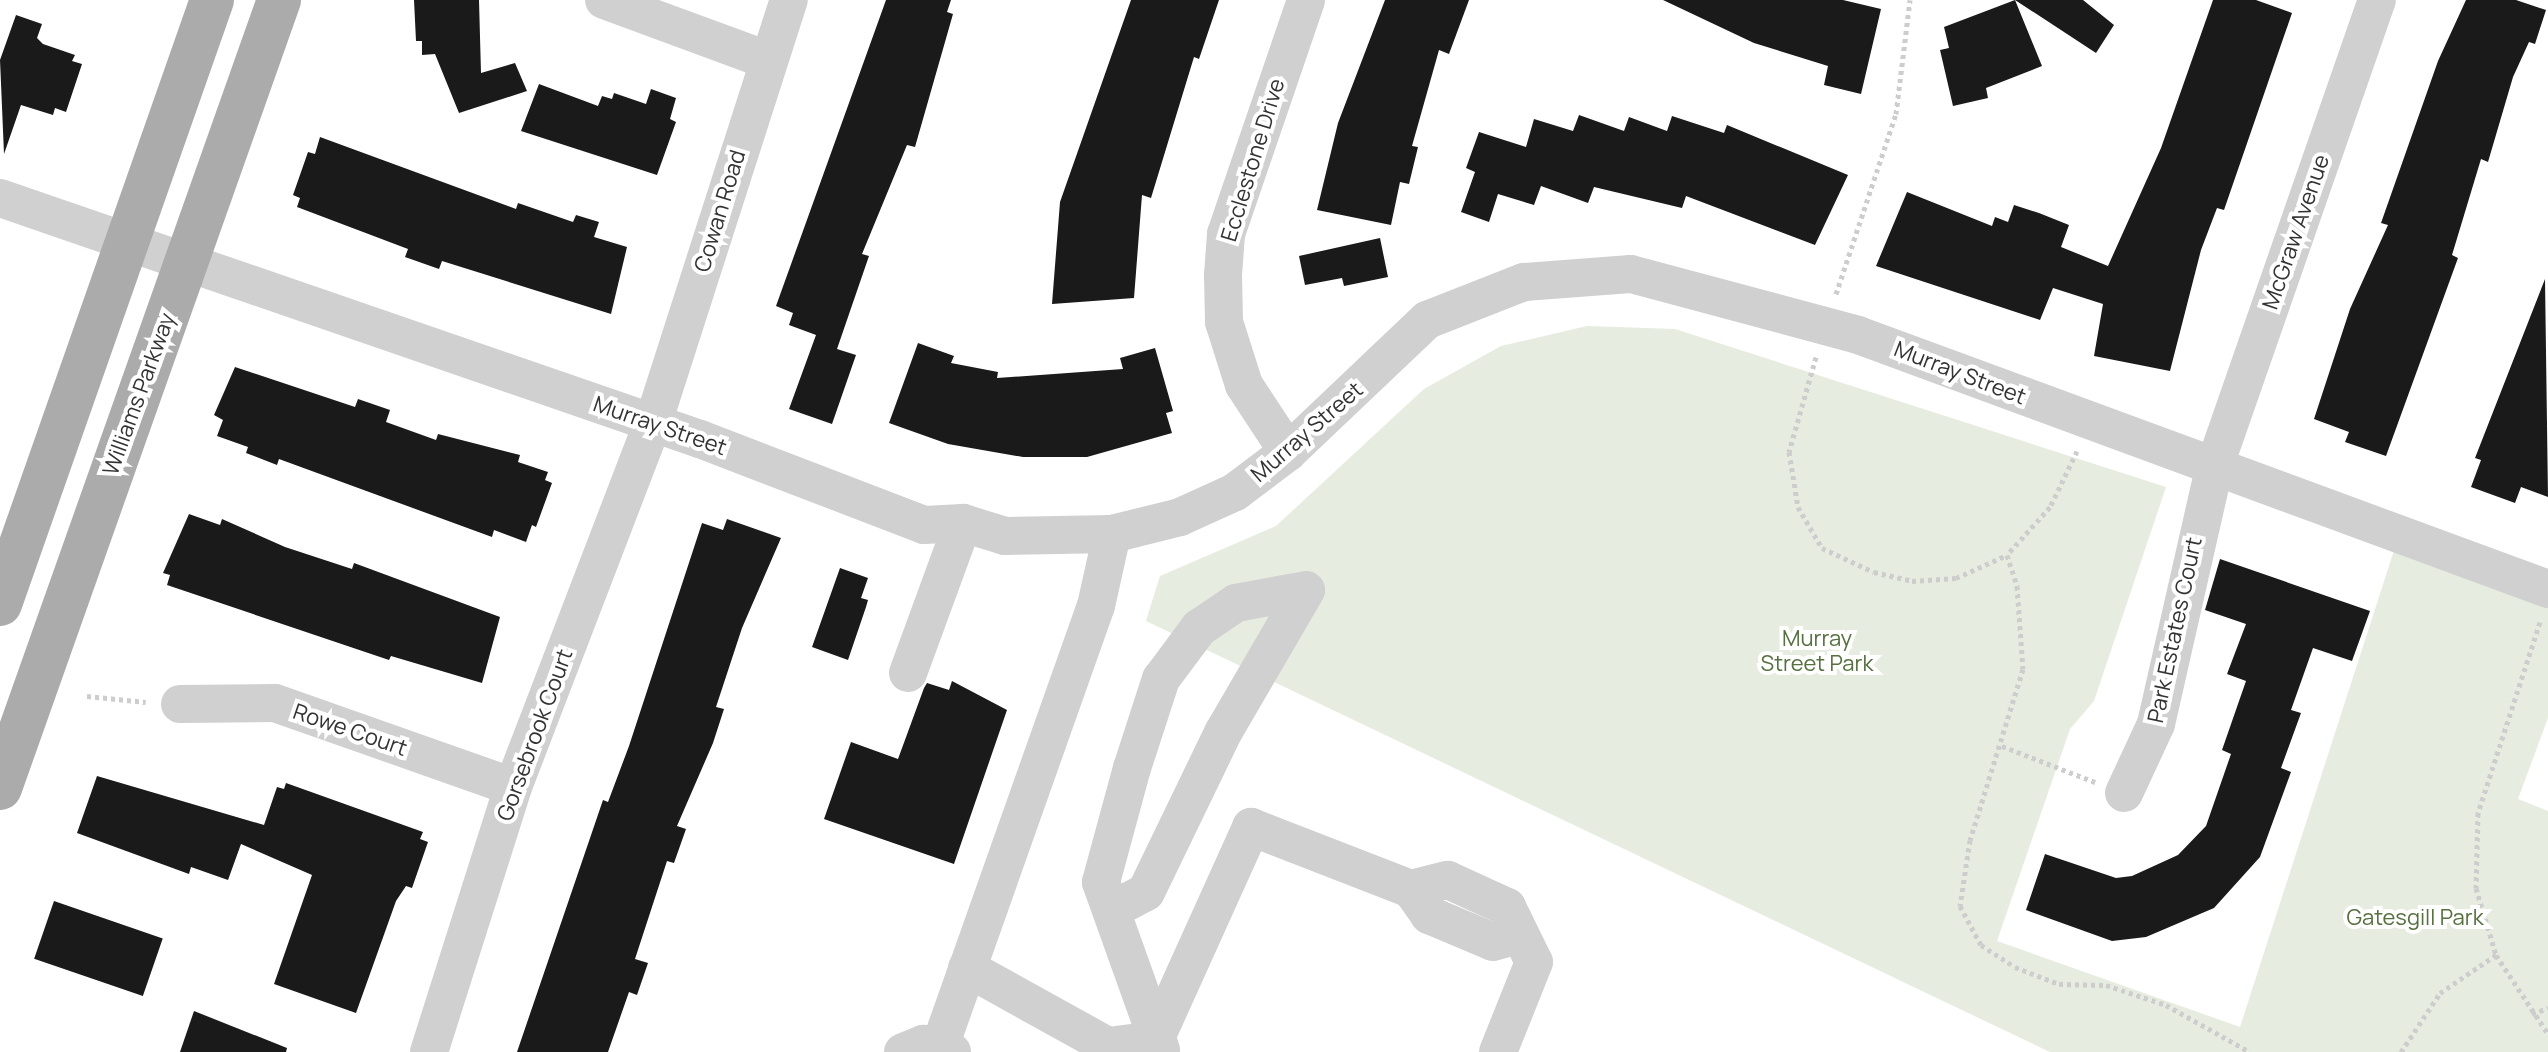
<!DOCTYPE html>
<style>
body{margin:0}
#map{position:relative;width:2548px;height:1052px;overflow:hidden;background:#fff;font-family:Manrope,sans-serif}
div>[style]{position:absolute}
.green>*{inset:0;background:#e6ecdf}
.building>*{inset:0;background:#1a1a1a;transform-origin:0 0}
.path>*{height:5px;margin-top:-2.5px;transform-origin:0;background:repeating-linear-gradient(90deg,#cdcdcd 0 4px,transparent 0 8px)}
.minor>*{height:38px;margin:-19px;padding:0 19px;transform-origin:19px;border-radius:19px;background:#d0d0d0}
.major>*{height:44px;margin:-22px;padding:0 22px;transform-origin:22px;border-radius:22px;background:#ababab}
span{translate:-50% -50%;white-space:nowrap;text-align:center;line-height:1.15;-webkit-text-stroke:8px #fff;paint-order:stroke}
.street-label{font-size:22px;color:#333}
.park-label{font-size:22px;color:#56703f}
</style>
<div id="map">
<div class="green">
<i style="clip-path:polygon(1587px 326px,1675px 329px,2166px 487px,2094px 701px,2070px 729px,1997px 941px,2240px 1027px,2399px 535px,2548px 589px,2548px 718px,2518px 799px,2548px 811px,2548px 1052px,2050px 1052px,1146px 621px,1160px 576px,1276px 526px,1424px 389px,1501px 346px)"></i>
</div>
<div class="building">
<i style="clip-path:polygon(414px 0,479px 0,481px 73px,515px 63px,527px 91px,459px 113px,435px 54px,422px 55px,422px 41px,416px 41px)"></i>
<i style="clip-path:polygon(886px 0,951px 0,947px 12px,953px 14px,915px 147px,907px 145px,862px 254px,869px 256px,837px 349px,856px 355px,832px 424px,789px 409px,816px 335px,789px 325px,793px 313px,776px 306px)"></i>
<i style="clip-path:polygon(1131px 0,1219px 0,1199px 59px,1194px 57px,1151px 198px,1142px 195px,1134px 298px,1052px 304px,1060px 202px)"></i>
<i style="clip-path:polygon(1385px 0,1469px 0,1449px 54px,1439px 50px,1412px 146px,1418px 147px,1409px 184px,1400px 182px,1391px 225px,1317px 210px,1338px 123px)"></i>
<i style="clip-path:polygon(1663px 0,1843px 0,1881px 9px,1861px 94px,1824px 85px,1828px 66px,1754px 43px)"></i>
<i style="clip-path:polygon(2015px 0,2083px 0,2114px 25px,2096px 53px)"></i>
<i style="clip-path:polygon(2015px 0,2042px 66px,1986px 88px,1988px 98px,1953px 106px,1940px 50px,1949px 48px,1944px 27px)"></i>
<i style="clip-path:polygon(2213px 0,2256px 0,2292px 13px,2224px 210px,2217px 208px,2201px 250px,2170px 371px,2094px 356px,2103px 304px,2053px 288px,2040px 320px,1876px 266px,1907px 192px,1992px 226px,1995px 217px,2008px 222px,2014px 205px,2039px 213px,2069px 225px,2061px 247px,2108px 266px,2161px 148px)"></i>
<i style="clip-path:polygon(2466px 0,2516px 0,2546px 10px,2535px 44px,2529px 42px,2513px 77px,2488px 162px,2481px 159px,2452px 255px,2458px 258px,2386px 456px,2345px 442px,2349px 432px,2314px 419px,2350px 309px,2388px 225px,2381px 223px,2438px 61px)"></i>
<i style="clip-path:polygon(16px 15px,42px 24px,37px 38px,43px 44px,75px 55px,72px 61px,82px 64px,66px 112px,55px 108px,53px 115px,21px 105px,4px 154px,0 60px)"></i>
<i style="clip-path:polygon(539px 84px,598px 106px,602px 96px,612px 99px,614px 93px,646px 104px,651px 89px,676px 98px,670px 119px,676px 122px,657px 175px,521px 131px)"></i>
<i style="clip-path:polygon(1579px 115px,1624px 131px,1629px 117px,1667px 131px,1672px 116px,1724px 133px,1727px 125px,1848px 175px,1815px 245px,1686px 196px,1682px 208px,1594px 187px,1588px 203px,1541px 186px,1534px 205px,1498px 194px,1489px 222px,1461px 212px,1475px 172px,1466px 168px,1479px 132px,1526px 147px,1534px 119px,1573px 131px)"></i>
<i style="clip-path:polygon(320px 137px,516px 209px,518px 203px,573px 222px,576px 215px,599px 222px,594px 237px,627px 247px,611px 314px,442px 261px,439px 269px,405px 257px,408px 249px,297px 207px,300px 198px,293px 195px,308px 152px,315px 154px)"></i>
<i style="clip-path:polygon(1380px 238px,1388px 277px,1344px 286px,1342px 278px,1305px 285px,1299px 256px)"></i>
<i style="clip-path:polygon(2545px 279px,2548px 497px,2521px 487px,2515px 503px,2471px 487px,2481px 460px,2475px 458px)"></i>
<i style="clip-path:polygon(918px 343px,954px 356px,951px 363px,998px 372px,997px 378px,1123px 369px,1120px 358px,1155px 348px,1173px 411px,1166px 413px,1172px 433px,1087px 457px,1023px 457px,948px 444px,889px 423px)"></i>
<i style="clip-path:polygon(235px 367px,355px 407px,358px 399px,390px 410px,386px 422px,436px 440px,438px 434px,520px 455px,518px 462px,548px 472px,545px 480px,552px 483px,536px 527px,532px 525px,526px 542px,494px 530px,492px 537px,279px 459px,277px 465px,246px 453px,248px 447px,217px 436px,223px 420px,214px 415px)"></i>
<i style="clip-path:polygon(189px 514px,220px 525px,222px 519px,285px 547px,352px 569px,354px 563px,500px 617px,482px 683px,391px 656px,389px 660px,167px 585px,170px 575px,163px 573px)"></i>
<i style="clip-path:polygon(727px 519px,781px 538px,742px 628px,716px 707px,724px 709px,713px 743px,677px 826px,686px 829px,674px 863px,667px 861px,635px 959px,648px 963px,637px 995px,629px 992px,608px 1052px,517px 1052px,603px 800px,608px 802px,629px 746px,702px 523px,723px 530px)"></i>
<i style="clip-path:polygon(2220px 559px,2370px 611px,2352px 661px,2313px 648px,2291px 710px,2301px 713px,2281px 768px,2291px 772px,2260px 857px,2214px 908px,2146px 937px,2112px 941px,2026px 910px,2045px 854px,2116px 878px,2132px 876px,2178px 855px,2206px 826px,2231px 754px,2222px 750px,2246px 681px,2227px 674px,2246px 624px,2205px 610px)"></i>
<i style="clip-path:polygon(840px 568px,868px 578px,861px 598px,868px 600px,866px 607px,848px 660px,812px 647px)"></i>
<i style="clip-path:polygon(952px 681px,1007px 710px,954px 864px,824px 819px,851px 742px,898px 759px,924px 688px,927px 683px,949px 690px)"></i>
<i style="clip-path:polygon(97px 776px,264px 825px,277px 787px,284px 789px,286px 783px,423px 832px,420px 839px,428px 842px,412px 888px,406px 886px,396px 901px,356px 1013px,274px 984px,312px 875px,241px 844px,228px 880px,191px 867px,189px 874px,77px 833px)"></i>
<i style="left:54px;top:901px;width:115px;height:61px;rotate:19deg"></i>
<i style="clip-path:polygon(194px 1011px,287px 1048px,286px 1052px,180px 1052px)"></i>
</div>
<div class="path">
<i style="left:1836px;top:294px;width:190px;rotate:-71.6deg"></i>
<i style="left:1896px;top:114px;width:115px;rotate:-83deg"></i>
<i style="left:1816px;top:357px;width:99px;rotate:105.9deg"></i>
<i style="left:1789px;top:452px;width:56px;rotate:80.7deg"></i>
<i style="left:1798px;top:507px;width:48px;rotate:59.7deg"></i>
<i style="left:1822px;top:548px;width:57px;rotate:24.8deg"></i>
<i style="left:1874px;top:572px;width:39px;rotate:13deg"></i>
<i style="left:1912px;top:581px;width:44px;rotate:-3.9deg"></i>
<i style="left:1956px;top:578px;width:56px;rotate:-24.3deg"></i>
<i style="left:2077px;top:451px;width:62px;rotate:115.7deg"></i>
<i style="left:2050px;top:507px;width:64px;rotate:131.9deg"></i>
<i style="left:2007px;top:555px;width:33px;rotate:72deg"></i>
<i style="left:2017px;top:586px;width:83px;rotate:85.9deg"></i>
<i style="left:2023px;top:669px;width:179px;rotate:107.2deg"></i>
<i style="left:1970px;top:840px;width:67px;rotate:98.6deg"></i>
<i style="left:1960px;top:906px;width:44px;rotate:61.7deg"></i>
<i style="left:1981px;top:945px;width:40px;rotate:32.9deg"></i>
<i style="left:2015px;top:967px;width:47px;rotate:21.1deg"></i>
<i style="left:2059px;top:984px;width:47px;rotate:1.2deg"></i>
<i style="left:2106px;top:985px;width:63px;rotate:18.4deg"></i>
<i style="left:2166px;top:1005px;width:96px;rotate:29.2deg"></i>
<i style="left:2540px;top:622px;width:201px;rotate:108deg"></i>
<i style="left:2478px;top:813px;width:75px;rotate:91.5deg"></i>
<i style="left:2476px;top:888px;width:70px;rotate:73.4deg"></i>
<i style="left:2496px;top:955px;width:95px;rotate:56.6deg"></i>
<i style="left:87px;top:696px;width:59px;rotate:5.8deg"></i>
<i style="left:2002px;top:746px;width:100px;rotate:21.2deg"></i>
<i style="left:2532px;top:1014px;width:17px;rotate:-21deg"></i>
<i style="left:2401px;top:1052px;width:71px;rotate:-56.5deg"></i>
<i style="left:2440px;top:993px;width:68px;rotate:-34.2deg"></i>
</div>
<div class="minor">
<i style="left:604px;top:0;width:174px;rotate:20.2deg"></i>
<i style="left:0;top:198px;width:740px;rotate:19deg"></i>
<i style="left:700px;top:439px;width:240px;rotate:21deg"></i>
<i style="left:924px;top:525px;width:39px;rotate:-3deg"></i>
<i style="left:963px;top:523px;width:44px;rotate:17.2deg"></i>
<i style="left:1005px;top:536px;width:107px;rotate:-1.1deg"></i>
<i style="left:1112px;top:534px;width:70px;rotate:-14deg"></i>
<i style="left:1180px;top:517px;width:60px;rotate:-24.4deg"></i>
<i style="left:1235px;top:492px;width:66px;rotate:-37deg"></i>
<i style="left:1288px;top:452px;width:192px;rotate:-43.5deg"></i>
<i style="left:1427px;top:320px;width:104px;rotate:-21.4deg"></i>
<i style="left:1524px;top:282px;width:107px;rotate:-4.3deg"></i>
<i style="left:1631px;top:274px;width:235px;rotate:15deg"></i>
<i style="left:1858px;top:335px;width:735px;rotate:20.21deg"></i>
<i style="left:1288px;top:452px;width:80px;rotate:-123.3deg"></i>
<i style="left:1244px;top:385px;width:66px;rotate:-107.6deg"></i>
<i style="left:1224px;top:322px;width:47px;rotate:-91.2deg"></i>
<i style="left:1223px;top:275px;width:41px;rotate:-85.8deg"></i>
<i style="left:1226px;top:234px;width:247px;rotate:-71.1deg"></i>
<i style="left:908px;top:673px;width:160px;rotate:-69.9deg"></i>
<i style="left:180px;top:704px;width:95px;rotate:-0.6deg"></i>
<i style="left:275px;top:703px;width:252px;rotate:19.4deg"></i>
<i style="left:2124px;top:793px;width:76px;rotate:-65.1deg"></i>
<i style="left:2156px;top:724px;width:266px;rotate:-77.2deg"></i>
<i style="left:2215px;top:465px;width:492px;rotate:-70.8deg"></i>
<i style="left:1411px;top:889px;width:32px;rotate:55deg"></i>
<i style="left:1429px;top:915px;width:69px;rotate:22.9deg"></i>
<i style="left:1493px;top:942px;width:27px;rotate:-15deg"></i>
<i style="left:1112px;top:910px;width:38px;rotate:-28deg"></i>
<i style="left:1146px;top:892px;width:179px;rotate:-64.2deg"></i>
<i style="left:1224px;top:731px;width:163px;rotate:-59.8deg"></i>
<i style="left:967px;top:968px;width:161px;rotate:29deg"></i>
<i style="left:1108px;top:1046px;width:47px;rotate:-7.3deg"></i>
<i style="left:1155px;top:1040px;width:234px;rotate:-65.7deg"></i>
<i style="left:1251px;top:827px;width:172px;rotate:21.2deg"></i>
<i style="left:1411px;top:889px;width:38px;rotate:-14deg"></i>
<i style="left:1448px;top:880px;width:65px;rotate:24.6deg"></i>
<i style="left:1507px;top:907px;width:61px;rotate:63.9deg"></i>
<i style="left:1534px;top:962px;width:97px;rotate:111.8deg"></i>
<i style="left:940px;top:1046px;width:467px;rotate:-70.5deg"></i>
<i style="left:1096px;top:606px;width:74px;rotate:-77.5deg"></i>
<i style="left:1161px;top:1050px;width:178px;rotate:-109.7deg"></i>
<i style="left:1101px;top:882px;width:118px;rotate:-74.8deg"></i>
<i style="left:1132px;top:768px;width:94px;rotate:-72deg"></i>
<i style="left:1161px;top:679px;width:64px;rotate:-53.3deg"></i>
<i style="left:1199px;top:628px;width:45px;rotate:-34deg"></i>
<i style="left:1236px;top:603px;width:71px;rotate:-10.5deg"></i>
<i style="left:429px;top:1052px;width:278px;rotate:-72.4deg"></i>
<i style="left:513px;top:787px;width:390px;rotate:-69deg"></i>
<i style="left:653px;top:423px;width:444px;rotate:-72.2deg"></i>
<i style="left:903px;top:1052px;width:22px;rotate:-22deg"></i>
<i style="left:923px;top:1044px;width:30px;rotate:15deg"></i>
</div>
<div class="major">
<i style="left:0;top:604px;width:640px;rotate:-70.66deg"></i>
<i style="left:0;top:788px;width:836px;rotate:-70.5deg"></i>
</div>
<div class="street-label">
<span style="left:1253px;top:160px;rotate:-73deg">Ecclestone Drive</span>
<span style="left:720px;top:211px;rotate:-73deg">Cowan Road</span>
<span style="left:2296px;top:232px;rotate:-71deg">McGraw Avenue</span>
<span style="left:1960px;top:373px;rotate:21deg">Murray Street</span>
<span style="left:139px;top:394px;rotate:-70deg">Williams Parkway</span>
<span style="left:660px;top:426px;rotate:19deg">Murray Street</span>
<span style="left:1307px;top:432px;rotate:-41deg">Murray Street</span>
<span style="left:2175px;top:630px;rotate:-78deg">Park Estates Court</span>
<span style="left:350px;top:730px;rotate:19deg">Rowe Court</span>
<span style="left:535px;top:735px;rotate:-70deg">Gorsebrook Court</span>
</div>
<div class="park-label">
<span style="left:1817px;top:651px">Murray<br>Street Park</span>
<span style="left:2415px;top:918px">Gatesgill Park</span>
</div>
</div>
